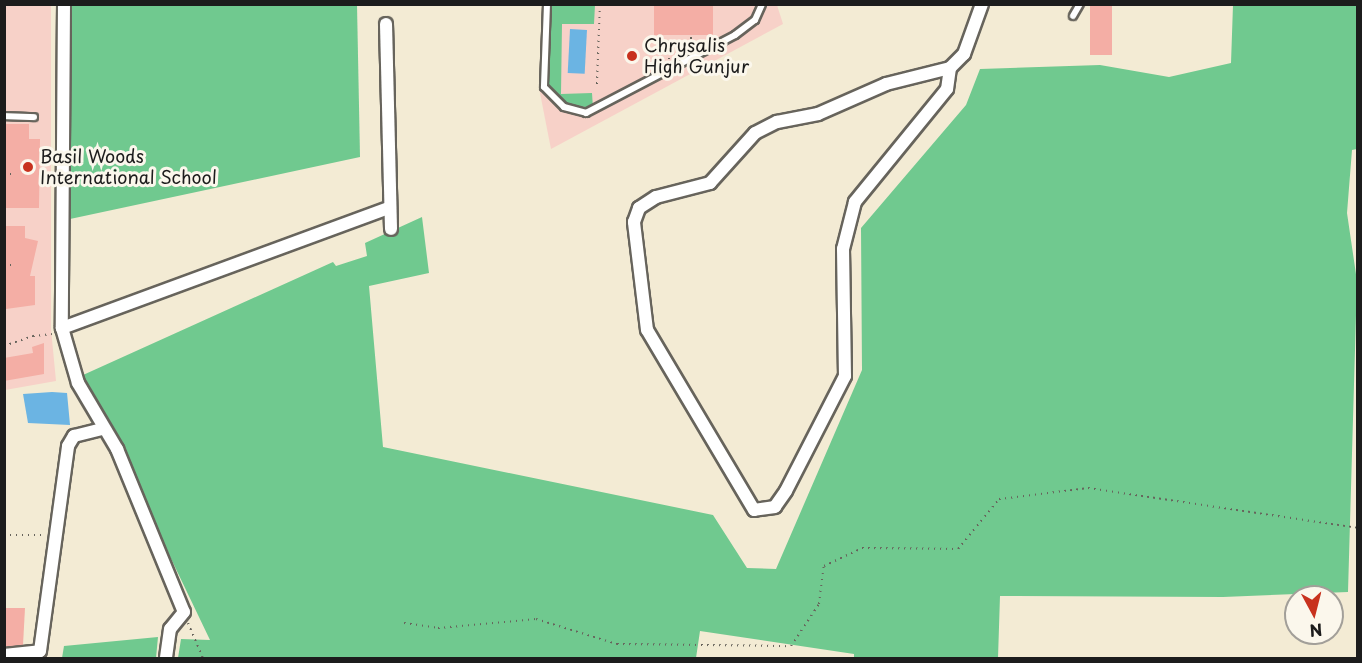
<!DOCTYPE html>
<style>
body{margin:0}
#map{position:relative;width:1362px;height:663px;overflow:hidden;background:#f3ebd4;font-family:"Playpen Sans",sans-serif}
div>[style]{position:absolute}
.built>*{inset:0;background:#f7d1c8}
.green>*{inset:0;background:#70c98f}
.water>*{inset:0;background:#6bb4e3;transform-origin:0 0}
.building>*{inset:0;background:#f4aea5;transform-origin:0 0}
.path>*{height:2px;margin-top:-1px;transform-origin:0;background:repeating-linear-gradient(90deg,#67645c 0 1.5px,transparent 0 6px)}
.roads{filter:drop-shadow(2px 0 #67645c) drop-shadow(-2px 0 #67645c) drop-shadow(0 2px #67645c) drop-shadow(0 -2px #67645c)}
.service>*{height:6px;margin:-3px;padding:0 3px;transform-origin:3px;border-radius:3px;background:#fff}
.minor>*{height:12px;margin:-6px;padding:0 6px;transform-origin:6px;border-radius:6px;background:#fff}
.dots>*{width:16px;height:16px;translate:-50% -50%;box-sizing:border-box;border:3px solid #fbf7ec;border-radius:50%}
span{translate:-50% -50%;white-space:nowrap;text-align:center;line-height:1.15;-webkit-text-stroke:6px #fbf7ec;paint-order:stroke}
.poi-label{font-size:18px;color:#1c1c1c}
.left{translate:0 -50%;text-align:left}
.frame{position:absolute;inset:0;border:6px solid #1c1c1c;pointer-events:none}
.north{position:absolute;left:1284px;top:585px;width:60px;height:60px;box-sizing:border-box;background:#fbf7ec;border:2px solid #a29f99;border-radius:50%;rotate:173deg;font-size:16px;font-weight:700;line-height:24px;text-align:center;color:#1c1c1c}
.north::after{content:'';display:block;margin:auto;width:21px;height:27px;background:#c8321e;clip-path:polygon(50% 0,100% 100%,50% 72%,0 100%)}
</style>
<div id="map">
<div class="built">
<i style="clip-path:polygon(5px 5px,51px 5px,51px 329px,56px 381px,5px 390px)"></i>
<i style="clip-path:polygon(542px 5px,777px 5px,783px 24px,551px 149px,539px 88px)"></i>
</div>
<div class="green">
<i style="clip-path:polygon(68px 5px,357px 5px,360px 157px,70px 219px)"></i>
<i style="clip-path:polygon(551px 5px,595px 5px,594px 24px,562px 24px,561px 94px,592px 93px,593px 108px,569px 105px,548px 87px)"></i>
<i style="clip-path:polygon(1233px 5px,1357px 5px,1357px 149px,1352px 150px,1347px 213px,1357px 281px,1348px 592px,1223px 597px,1000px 596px,998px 658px,854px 658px,854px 654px,700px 631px,696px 658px,178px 658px,181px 639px,210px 640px,83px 375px,333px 262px,336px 266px,367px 256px,365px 243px,422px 217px,429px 273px,369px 286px,383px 447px,713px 515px,747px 568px,776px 569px,862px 370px,861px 228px,966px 105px,980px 69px,1100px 65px,1169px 77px,1231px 63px)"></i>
<i style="clip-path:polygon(158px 637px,156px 658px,62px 658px,64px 646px)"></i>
</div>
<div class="water">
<i style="left:570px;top:29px;width:17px;height:44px;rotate:3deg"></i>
<i style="clip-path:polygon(52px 392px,67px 393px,70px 425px,28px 423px,23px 394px)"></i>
</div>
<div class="building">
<i style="left:654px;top:4px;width:59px;height:31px"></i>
<i style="left:1090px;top:4px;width:22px;height:51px"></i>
<i style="clip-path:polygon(4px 124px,29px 124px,29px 139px,40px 139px,39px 208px,4px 208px)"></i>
<i style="clip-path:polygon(4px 226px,25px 226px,25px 238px,38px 241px,30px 276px,35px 276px,35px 305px,6px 309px)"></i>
<i style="clip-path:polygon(44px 343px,44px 374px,4px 381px,4px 358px,33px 353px,32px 347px)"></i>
<i style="clip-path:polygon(4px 608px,25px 608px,23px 645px,4px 647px)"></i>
</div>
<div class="path">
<i style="left:738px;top:4px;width:15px;rotate:4deg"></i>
<i style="left:691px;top:37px;width:10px;rotate:90deg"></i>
<i style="left:669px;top:59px;width:23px;rotate:-90deg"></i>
<i style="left:597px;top:84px;width:80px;rotate:-87.9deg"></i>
<i style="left:4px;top:174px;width:11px"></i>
<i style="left:4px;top:210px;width:1px"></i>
<i style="left:4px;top:265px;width:7px"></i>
<i style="left:4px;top:346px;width:31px;rotate:-19deg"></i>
<i style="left:33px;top:336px;width:19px;rotate:-6deg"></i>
<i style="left:4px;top:535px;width:40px"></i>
<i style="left:188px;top:623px;width:38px;rotate:67deg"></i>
<i style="left:404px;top:623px;width:34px;rotate:8deg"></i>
<i style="left:438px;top:628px;width:98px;rotate:-5.2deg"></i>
<i style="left:536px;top:619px;width:85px;rotate:17.2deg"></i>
<i style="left:617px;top:644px;width:174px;rotate:0.7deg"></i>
<i style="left:791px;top:646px;width:50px;rotate:-56.3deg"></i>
<i style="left:819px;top:604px;width:38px;rotate:-83deg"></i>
<i style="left:824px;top:566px;width:42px;rotate:-25.3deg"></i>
<i style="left:862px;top:548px;width:96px;rotate:0.6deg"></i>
<i style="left:958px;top:549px;width:65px;rotate:-50.6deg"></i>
<i style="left:999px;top:499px;width:90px;rotate:-7deg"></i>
<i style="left:1088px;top:488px;width:273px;rotate:8.4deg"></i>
</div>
<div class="roads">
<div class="service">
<i style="left:547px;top:4px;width:83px;rotate:92.1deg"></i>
<i style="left:544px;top:87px;width:28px;rotate:45deg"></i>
<i style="left:564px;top:107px;width:23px;rotate:15deg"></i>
<i style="left:586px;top:113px;width:168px;rotate:-27.6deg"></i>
<i style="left:735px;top:35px;width:25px;rotate:-37deg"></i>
<i style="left:755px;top:20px;width:17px;rotate:-66deg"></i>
<i style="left:1073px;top:16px;width:14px;rotate:-60deg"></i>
<i style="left:4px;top:116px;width:30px;rotate:2deg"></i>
</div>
<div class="minor">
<i style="left:64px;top:4px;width:324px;rotate:90.4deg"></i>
<i style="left:62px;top:328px;width:57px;rotate:73.8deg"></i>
<i style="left:78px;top:383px;width:77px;rotate:59.4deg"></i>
<i style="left:117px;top:449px;width:176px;rotate:67.7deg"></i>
<i style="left:184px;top:612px;width:22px;rotate:129deg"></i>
<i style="left:170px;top:629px;width:29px;rotate:98deg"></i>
<i style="left:386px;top:24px;width:205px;rotate:88.6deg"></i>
<i style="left:950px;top:68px;width:21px;rotate:98deg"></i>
<i style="left:947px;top:89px;width:146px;rotate:129.2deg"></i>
<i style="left:855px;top:202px;width:49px;rotate:104.3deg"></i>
<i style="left:843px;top:249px;width:127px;rotate:89.1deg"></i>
<i style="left:845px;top:376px;width:129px;rotate:117.2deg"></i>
<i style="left:786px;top:491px;width:19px;rotate:125deg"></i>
<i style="left:775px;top:507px;width:21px;rotate:172deg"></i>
<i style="left:754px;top:510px;width:209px;rotate:-120.7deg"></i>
<i style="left:647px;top:330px;width:109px;rotate:-96.9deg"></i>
<i style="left:634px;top:222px;width:15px;rotate:-70deg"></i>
<i style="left:639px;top:208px;width:20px;rotate:-33deg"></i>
<i style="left:656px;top:197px;width:56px;rotate:-14.5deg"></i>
<i style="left:710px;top:183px;width:67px;rotate:-48deg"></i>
<i style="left:755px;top:133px;width:25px;rotate:-27deg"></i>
<i style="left:777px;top:122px;width:42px;rotate:-11deg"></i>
<i style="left:818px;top:114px;width:74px;rotate:-23.8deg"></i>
<i style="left:886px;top:84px;width:66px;rotate:-14deg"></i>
<i style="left:950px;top:68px;width:20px;rotate:-45deg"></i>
<i style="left:964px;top:54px;width:53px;rotate:-70.2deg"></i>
<i style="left:62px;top:328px;width:348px;rotate:-20.2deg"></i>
<i style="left:4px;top:655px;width:36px;rotate:-6deg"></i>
<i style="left:40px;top:651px;width:207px;rotate:-82.2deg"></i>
<i style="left:68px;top:446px;width:12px;rotate:-59deg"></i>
<i style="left:74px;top:436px;width:29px;rotate:-14deg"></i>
</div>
</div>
<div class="dots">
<i style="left:632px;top:56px;background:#c8321e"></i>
<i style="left:28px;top:167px;background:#c8321e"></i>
</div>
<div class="poi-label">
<span class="left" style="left:644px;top:56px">Chrysalis<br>High Gunjur</span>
<span class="left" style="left:40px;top:167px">Basil Woods<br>International School</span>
</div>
<div class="frame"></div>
<div class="north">N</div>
</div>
